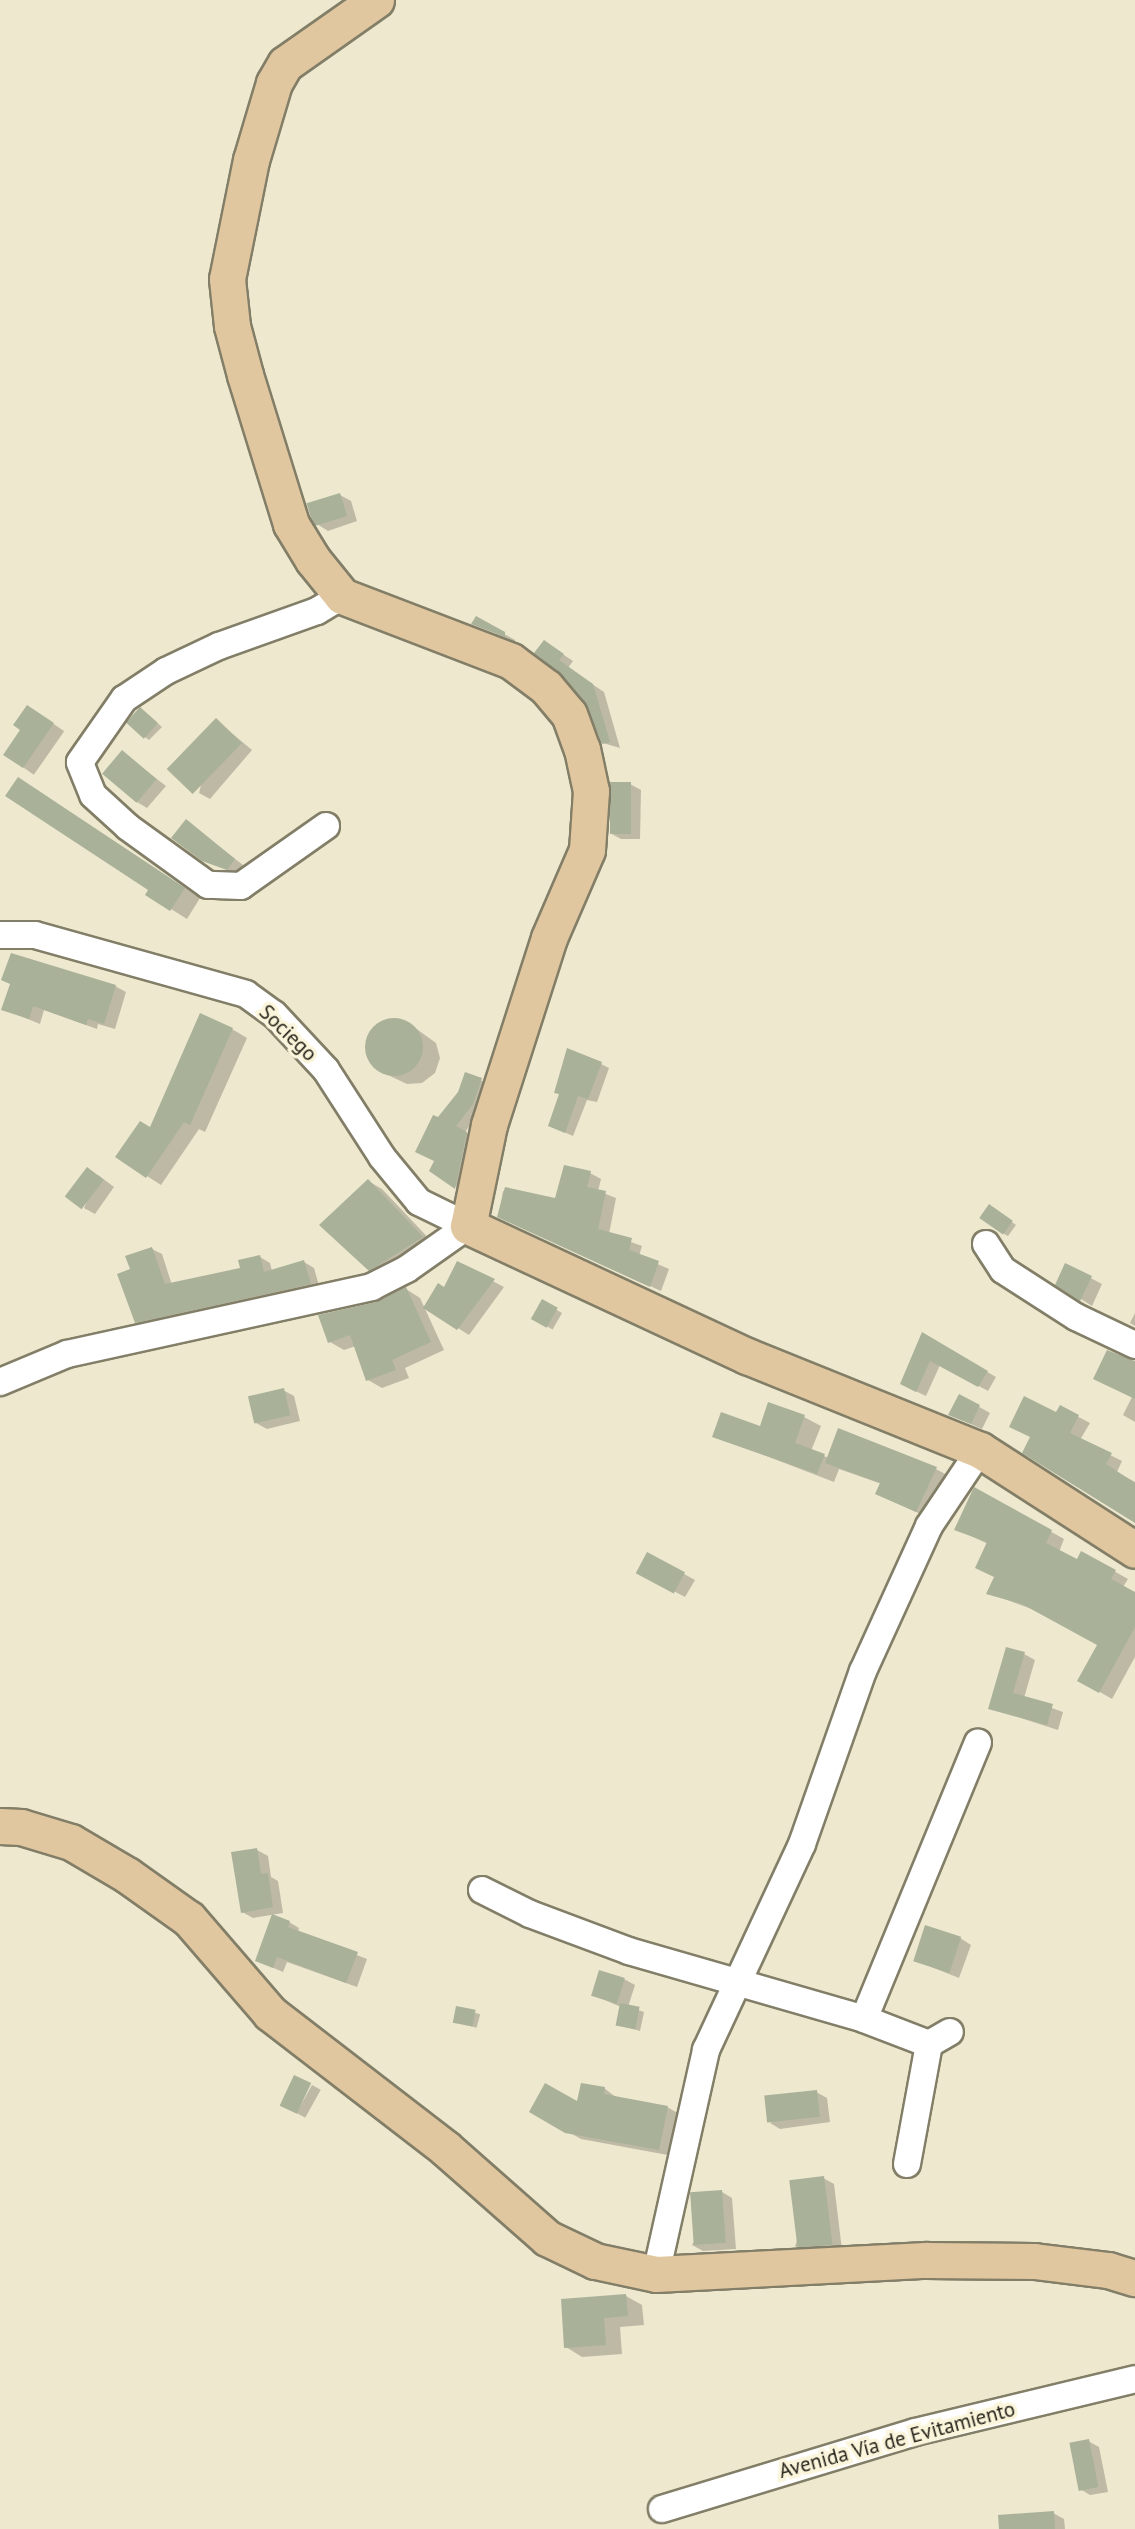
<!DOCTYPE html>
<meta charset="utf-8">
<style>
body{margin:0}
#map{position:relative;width:1135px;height:2529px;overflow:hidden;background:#ede8ce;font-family:"PT Sans",sans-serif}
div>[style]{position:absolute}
.shadow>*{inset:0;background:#0003;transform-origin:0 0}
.building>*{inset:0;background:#aab199;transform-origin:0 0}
.round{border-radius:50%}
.roads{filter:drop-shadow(2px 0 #827e67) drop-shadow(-2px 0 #827e67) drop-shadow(0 2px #827e67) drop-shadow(0 -2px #827e67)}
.minor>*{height:26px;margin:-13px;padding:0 13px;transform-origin:13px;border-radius:13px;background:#fff}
.major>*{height:35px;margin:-17.5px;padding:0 17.5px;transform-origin:17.5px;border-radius:17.5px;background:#e1c7a0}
span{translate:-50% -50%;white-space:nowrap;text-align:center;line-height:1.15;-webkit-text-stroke:7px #faf5db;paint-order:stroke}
.street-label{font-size:21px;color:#26241a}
</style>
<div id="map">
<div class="shadow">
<i style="clip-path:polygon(340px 495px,351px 501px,357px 521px,328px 531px,317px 524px)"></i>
<i style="clip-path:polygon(476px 618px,515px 640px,515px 642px,474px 623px)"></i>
<i style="clip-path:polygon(555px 649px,573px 661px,568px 668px,604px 692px,620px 748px,603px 743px,586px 700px,562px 672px)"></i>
<i style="clip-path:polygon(145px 712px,162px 727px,149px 740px,145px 737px)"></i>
<i style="left:38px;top:713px;width:32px;height:53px;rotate:35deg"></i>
<i style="clip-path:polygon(217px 721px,252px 750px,210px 799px,199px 793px)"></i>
<i style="clip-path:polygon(122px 752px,166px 786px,147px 808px,137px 802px)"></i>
<i style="clip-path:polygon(630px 784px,641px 790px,640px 839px,621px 839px,610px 833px)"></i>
<i style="clip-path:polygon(35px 789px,200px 898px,187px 919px,171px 909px)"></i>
<i style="clip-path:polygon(186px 821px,243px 865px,237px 874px,203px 860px)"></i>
<i style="clip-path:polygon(115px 986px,126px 992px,115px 1029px,98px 1024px,97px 1029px,44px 1010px,40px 1024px,3px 1009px)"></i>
<i style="clip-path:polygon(392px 1019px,407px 1022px,436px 1043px,440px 1058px,435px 1073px,422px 1083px,407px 1084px,392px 1077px,375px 1067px,367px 1054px,368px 1038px,377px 1025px)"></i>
<i style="clip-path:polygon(232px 1029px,247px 1038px,205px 1132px,199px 1129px,161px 1185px,147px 1176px,151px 1129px)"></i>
<i style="clip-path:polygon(601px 1064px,609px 1068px,597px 1102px,587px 1100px,573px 1136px,550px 1126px)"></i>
<i style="clip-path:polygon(466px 1074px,491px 1085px,482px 1109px,465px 1132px,476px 1139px,465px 1192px,431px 1171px)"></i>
<i style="clip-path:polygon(590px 1173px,601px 1179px,598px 1191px,616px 1198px,609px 1234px,642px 1246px,639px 1256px,669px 1269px,661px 1291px,499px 1216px,503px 1191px,557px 1200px)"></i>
<i style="clip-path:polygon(98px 1175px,114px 1187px,95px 1214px,84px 1208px)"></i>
<i style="clip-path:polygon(368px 1181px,382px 1189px,436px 1246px,385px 1278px,370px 1269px)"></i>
<i style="clip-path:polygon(994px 1209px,1016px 1225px,1008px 1236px,1004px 1234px)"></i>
<i style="clip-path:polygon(152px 1249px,162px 1254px,172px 1285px,242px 1269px,260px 1257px,270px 1263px,272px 1271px,304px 1262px,314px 1268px,320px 1289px,146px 1328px,136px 1322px)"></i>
<i style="clip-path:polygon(458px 1263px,504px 1287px,469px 1335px,425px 1307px,445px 1289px)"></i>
<i style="clip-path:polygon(1066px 1265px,1102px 1284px,1092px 1306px,1057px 1284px)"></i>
<i style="clip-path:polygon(406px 1289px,420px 1298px,444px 1350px,405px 1368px,409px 1378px,382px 1388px,368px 1380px,356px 1346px,344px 1350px,330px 1342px,376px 1304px)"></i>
<i style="left:543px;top:1302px;width:22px;height:19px;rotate:30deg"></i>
<i style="clip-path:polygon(1135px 1313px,1135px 1326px,1130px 1323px)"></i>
<i style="clip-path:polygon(922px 1334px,996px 1377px,988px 1391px,940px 1365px,926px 1396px,911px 1389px)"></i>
<i style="clip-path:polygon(1135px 1362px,1135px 1422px,1123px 1415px,1132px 1397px)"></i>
<i style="clip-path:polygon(283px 1390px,294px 1396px,300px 1421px,267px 1429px,256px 1423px)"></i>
<i style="clip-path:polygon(960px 1396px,990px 1413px,982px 1429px,950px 1415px)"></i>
<i style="clip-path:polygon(1060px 1407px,1090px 1423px,1080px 1440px,1122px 1461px,1117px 1472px,1135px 1482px,1135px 1522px,1025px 1453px)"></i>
<i style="clip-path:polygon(804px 1417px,821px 1426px,811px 1451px,829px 1458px,936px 1469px,947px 1475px,927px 1517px,888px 1499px,882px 1484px,839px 1469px,834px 1482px,715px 1436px)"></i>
<i style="clip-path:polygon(975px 1489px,1064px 1539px,1059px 1552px,1077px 1562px,1082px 1553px,1128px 1579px,1123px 1587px,1135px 1594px,1135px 1657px,1112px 1699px,1079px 1680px,1099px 1645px,1037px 1611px,989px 1593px,996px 1577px,988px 1544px,956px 1529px)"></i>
<i style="clip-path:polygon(648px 1554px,695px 1580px,685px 1597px,649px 1578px)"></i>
<i style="clip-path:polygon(1024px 1654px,1035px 1660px,1024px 1698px,1063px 1712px,1058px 1730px,990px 1708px)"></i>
<i style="clip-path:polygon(257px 1850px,268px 1856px,271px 1877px,278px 1881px,283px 1913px,253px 1918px,242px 1912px)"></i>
<i style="clip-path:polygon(289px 1922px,299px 1928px,298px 1932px,367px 1959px,357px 1987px,287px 1962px,283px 1972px,257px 1961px)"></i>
<i style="clip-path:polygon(960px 1938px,971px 1945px,959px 1978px,914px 1960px)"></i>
<i style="clip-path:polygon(624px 1979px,635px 1985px,628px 2007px,644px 2012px,640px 2031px,617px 2024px,621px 2007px,593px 1995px)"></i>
<i style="left:457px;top:2008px;width:24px;height:14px;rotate:15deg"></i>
<i style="left:312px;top:2085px;width:10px;height:32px;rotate:29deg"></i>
<i style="clip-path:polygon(604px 2088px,617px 2098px,667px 2107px,681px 2115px,673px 2156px,581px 2139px,531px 2111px,579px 2104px)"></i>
<i style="clip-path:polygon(816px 2092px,827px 2098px,830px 2122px,780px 2129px,770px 2123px)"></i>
<i style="clip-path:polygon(823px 2178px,834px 2184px,842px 2250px,806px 2252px,795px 2246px)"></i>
<i style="clip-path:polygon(722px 2192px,732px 2198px,736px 2249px,703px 2251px,692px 2245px)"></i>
<i style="clip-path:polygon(626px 2296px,642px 2305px,644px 2325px,620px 2327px,622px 2354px,582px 2357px,566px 2347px)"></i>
<i style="clip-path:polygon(1088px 2441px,1099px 2447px,1108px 2492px,1090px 2495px,1080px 2489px)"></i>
<i style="clip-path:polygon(1053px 2513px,1064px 2519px,1065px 2529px,1008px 2529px)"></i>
</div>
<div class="building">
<i style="left:340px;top:493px;width:24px;height:35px;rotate:73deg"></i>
<i style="clip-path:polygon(476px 616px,505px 632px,505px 637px,471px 624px)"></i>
<i style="clip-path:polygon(544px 640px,564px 654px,559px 660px,593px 684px,610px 742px,602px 744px,584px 701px,561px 674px,534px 653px)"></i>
<i style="clip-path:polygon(27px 705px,54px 723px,23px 768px,3px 755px,20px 730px,13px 725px)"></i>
<i style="left:140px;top:707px;width:24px;height:21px;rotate:42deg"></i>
<i style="left:216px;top:718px;width:36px;height:71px;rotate:44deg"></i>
<i style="left:122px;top:750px;width:45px;height:31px;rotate:40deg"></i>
<i style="clip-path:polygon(18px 777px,185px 888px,170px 911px,145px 895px,148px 890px,5px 796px)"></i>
<i style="left:610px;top:782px;width:21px;height:52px"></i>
<i style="clip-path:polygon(186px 819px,235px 859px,227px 870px,202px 861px,171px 838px)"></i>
<i style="clip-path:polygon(11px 953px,116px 985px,104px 1024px,88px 1019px,86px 1025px,33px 1006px,29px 1019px,1px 1010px,10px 984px,1px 980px)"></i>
<i style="clip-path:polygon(200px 1013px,233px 1028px,190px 1125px,184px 1122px,146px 1178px,115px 1157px,140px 1121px,150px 1127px)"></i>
<i class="round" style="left:365px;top:1018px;width:58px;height:58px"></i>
<i style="clip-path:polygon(567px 1048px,602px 1062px,588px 1099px,578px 1096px,565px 1133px,548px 1126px,559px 1094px,554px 1093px)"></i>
<i style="clip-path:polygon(465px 1072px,482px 1078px,473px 1104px,456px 1126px,467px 1132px,455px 1189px,429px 1171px,434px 1161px,415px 1152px,433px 1115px,438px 1117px,458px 1092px)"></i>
<i style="clip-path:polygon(564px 1165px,591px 1171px,587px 1187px,606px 1191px,598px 1229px,632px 1238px,629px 1250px,659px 1261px,650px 1287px,497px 1217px,505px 1187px,555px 1198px)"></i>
<i style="left:87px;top:1167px;width:21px;height:37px;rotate:37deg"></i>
<i style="clip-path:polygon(368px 1179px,423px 1237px,369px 1271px,319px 1225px)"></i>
<i style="left:989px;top:1204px;width:29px;height:17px;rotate:35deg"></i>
<i style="clip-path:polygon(152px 1247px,165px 1284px,240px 1268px,238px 1260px,260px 1255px,264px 1272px,304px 1260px,311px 1284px,135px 1323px,117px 1274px,130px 1269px,125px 1256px)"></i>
<i style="clip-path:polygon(457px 1261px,495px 1279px,457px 1330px,423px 1308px,438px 1283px,444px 1287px)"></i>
<i style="clip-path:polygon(1065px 1263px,1092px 1276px,1080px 1301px,1055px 1285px)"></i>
<i style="clip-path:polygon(406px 1287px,431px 1342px,392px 1360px,396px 1370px,366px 1381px,350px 1335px,328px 1343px,318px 1315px,376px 1302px)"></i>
<i style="left:542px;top:1299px;width:18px;height:23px;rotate:29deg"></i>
<i style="clip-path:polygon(922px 1332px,988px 1371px,978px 1387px,930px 1361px,916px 1392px,900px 1384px)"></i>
<i style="clip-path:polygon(1107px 1350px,1135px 1361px,1135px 1399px,1093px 1379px)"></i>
<i style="left:284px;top:1388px;width:28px;height:37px;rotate:77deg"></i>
<i style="clip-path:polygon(959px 1394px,980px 1405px,971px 1424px,948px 1415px)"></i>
<i style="clip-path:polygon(1024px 1396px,1056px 1412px,1060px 1405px,1079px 1415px,1070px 1433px,1112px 1453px,1106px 1464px,1135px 1483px,1135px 1523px,1022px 1453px,1030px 1437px,1009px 1427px)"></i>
<i style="clip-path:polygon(768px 1402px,805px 1415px,795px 1443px,825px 1454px,817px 1474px,712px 1437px,721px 1412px,760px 1426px)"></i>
<i style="clip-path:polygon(838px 1428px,937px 1467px,916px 1512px,875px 1494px,880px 1483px,825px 1463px)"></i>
<i style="clip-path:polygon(974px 1487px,1052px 1530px,1046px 1543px,1077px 1559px,1081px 1551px,1116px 1570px,1111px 1579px,1135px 1592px,1135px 1627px,1099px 1693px,1077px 1681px,1097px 1645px,1022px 1604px,986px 1594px,994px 1577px,975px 1568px,987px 1542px,954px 1530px)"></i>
<i style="left:647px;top:1552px;width:43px;height:24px;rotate:28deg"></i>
<i style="clip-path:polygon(1006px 1647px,1025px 1652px,1013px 1693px,1053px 1704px,1047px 1725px,988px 1709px)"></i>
<i style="clip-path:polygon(257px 1848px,261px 1874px,268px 1873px,273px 1907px,241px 1913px,231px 1852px)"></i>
<i style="clip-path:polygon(272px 1914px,290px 1921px,288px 1927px,358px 1952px,346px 1983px,277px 1957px,273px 1968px,255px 1961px)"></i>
<i style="left:925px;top:1925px;width:38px;height:38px;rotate:18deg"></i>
<i style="left:599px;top:1970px;width:27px;height:27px;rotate:17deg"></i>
<i style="left:620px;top:2003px;width:20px;height:23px;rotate:11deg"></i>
<i style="left:456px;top:2006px;width:20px;height:17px;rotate:11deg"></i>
<i style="left:294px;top:2075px;width:19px;height:34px;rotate:25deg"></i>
<i style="clip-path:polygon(545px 2083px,577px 2101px,581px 2083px,605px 2087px,604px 2094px,668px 2106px,659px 2150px,565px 2133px,529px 2112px)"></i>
<i style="left:817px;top:2090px;width:27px;height:53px;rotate:84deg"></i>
<i style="left:824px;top:2176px;width:69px;height:35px;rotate:83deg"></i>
<i style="left:722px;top:2190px;width:53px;height:32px;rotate:86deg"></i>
<i style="clip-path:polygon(626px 2294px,628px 2316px,604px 2318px,606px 2345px,564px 2348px,561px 2299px)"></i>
<i style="left:1089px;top:2439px;width:49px;height:20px;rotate:79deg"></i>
<i style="clip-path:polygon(1054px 2511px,1055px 2529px,999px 2529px,998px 2515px)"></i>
</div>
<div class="roads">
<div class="minor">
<i style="left:326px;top:826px;width:104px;rotate:144.8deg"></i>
<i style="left:241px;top:886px;width:33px;rotate:-178deg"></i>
<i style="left:208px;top:885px;width:99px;rotate:-144.1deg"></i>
<i style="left:128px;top:827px;width:47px;rotate:-137.6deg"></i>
<i style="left:93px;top:795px;width:35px;rotate:-112deg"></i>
<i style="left:80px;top:762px;width:77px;rotate:-55.1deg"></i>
<i style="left:124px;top:699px;width:50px;rotate:-33.7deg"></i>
<i style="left:166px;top:671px;width:59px;rotate:-25.3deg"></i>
<i style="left:219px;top:646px;width:104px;rotate:-19.7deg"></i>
<i style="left:317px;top:611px;width:29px;rotate:-31deg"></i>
<i style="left:0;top:935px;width:35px"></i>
<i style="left:35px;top:935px;width:219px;rotate:15.6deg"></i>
<i style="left:246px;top:994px;width:34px;rotate:36deg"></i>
<i style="left:274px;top:1014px;width:76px;rotate:47.1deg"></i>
<i style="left:326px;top:1070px;width:103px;rotate:57.2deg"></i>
<i style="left:382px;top:1157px;width:58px;rotate:50.6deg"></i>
<i style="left:419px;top:1202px;width:55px;rotate:26.1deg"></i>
<i style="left:468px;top:1226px;width:75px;rotate:144.8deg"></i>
<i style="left:407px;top:1269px;width:39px;rotate:153deg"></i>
<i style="left:372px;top:1287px;width:312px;rotate:167.6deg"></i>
<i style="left:67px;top:1354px;width:73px;rotate:157.3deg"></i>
<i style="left:986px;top:1244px;width:31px;rotate:57deg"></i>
<i style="left:1003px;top:1270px;width:87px;rotate:32.8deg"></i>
<i style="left:1076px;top:1317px;width:65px;rotate:25.4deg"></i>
<i style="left:482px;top:1890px;width:54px;rotate:26.6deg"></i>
<i style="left:530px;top:1914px;width:106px;rotate:20.5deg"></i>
<i style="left:629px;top:1951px;width:245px;rotate:16.1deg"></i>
<i style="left:864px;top:2019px;width:299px;rotate:-67.6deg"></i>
<i style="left:864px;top:2019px;width:70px;rotate:21deg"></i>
<i style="left:929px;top:2044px;width:24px;rotate:-30deg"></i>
<i style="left:907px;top:2164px;width:122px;rotate:-79.6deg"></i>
<i style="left:656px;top:2274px;width:230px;rotate:-77.4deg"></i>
<i style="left:706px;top:2050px;width:227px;rotate:-65deg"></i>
<i style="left:802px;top:1844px;width:183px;rotate:-70.6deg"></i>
<i style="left:863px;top:1671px;width:159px;rotate:-65.5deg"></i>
<i style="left:929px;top:1526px;width:92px;rotate:-56.1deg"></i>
<i style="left:662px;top:2509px;width:264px;rotate:-16.9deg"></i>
<i style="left:915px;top:2432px;width:226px;rotate:-13.5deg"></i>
</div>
<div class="major">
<i style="left:376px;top:0;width:111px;rotate:144.9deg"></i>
<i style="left:285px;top:64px;width:22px;rotate:120deg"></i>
<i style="left:274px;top:83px;width:80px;rotate:106.6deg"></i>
<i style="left:251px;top:160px;width:121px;rotate:101.4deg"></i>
<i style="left:227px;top:279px;width:47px;rotate:83.9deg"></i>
<i style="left:232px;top:326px;width:51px;rotate:75.1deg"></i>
<i style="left:245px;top:375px;width:156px;rotate:72.8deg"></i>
<i style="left:291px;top:524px;width:42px;rotate:58.6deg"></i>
<i style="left:313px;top:560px;width:46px;rotate:51.1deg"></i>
<i style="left:342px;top:596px;width:181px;rotate:21deg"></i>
<i style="left:511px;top:661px;width:44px;rotate:36.6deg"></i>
<i style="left:546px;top:687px;width:35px;rotate:50deg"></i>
<i style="left:569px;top:714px;width:37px;rotate:70deg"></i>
<i style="left:582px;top:749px;width:43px;rotate:77.9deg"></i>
<i style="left:591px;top:791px;width:59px;rotate:93.9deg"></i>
<i style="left:587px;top:850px;width:96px;rotate:113.4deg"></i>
<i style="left:549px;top:938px;width:196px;rotate:107.8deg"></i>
<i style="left:489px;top:1125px;width:103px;rotate:101.7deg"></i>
<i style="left:468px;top:1226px;width:308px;rotate:25deg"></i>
<i style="left:747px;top:1356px;width:251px;rotate:22deg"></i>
<i style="left:980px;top:1450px;width:184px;rotate:32.8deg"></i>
<i style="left:0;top:1826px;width:21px;rotate:3deg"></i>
<i style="left:21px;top:1827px;width:52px;rotate:16.7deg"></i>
<i style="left:71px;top:1842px;width:65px;rotate:30.5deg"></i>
<i style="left:127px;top:1875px;width:76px;rotate:35.4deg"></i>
<i style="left:189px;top:1919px;width:124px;rotate:49.2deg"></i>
<i style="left:270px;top:2013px;width:221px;rotate:37.6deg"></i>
<i style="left:445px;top:2148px;width:136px;rotate:41.4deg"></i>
<i style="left:547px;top:2238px;width:53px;rotate:25.6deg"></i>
<i style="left:595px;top:2261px;width:62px;rotate:12deg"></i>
<i style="left:656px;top:2274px;width:270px;rotate:-3deg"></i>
<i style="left:926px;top:2260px;width:108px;rotate:0.5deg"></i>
<i style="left:1034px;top:2261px;width:75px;rotate:6.9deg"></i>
<i style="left:1108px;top:2270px;width:28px;rotate:17deg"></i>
</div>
</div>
<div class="street-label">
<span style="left:288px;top:1033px;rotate:44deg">Sociego</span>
<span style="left:897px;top:2440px;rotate:-15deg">Avenida Vía de Evitamiento</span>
</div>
</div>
